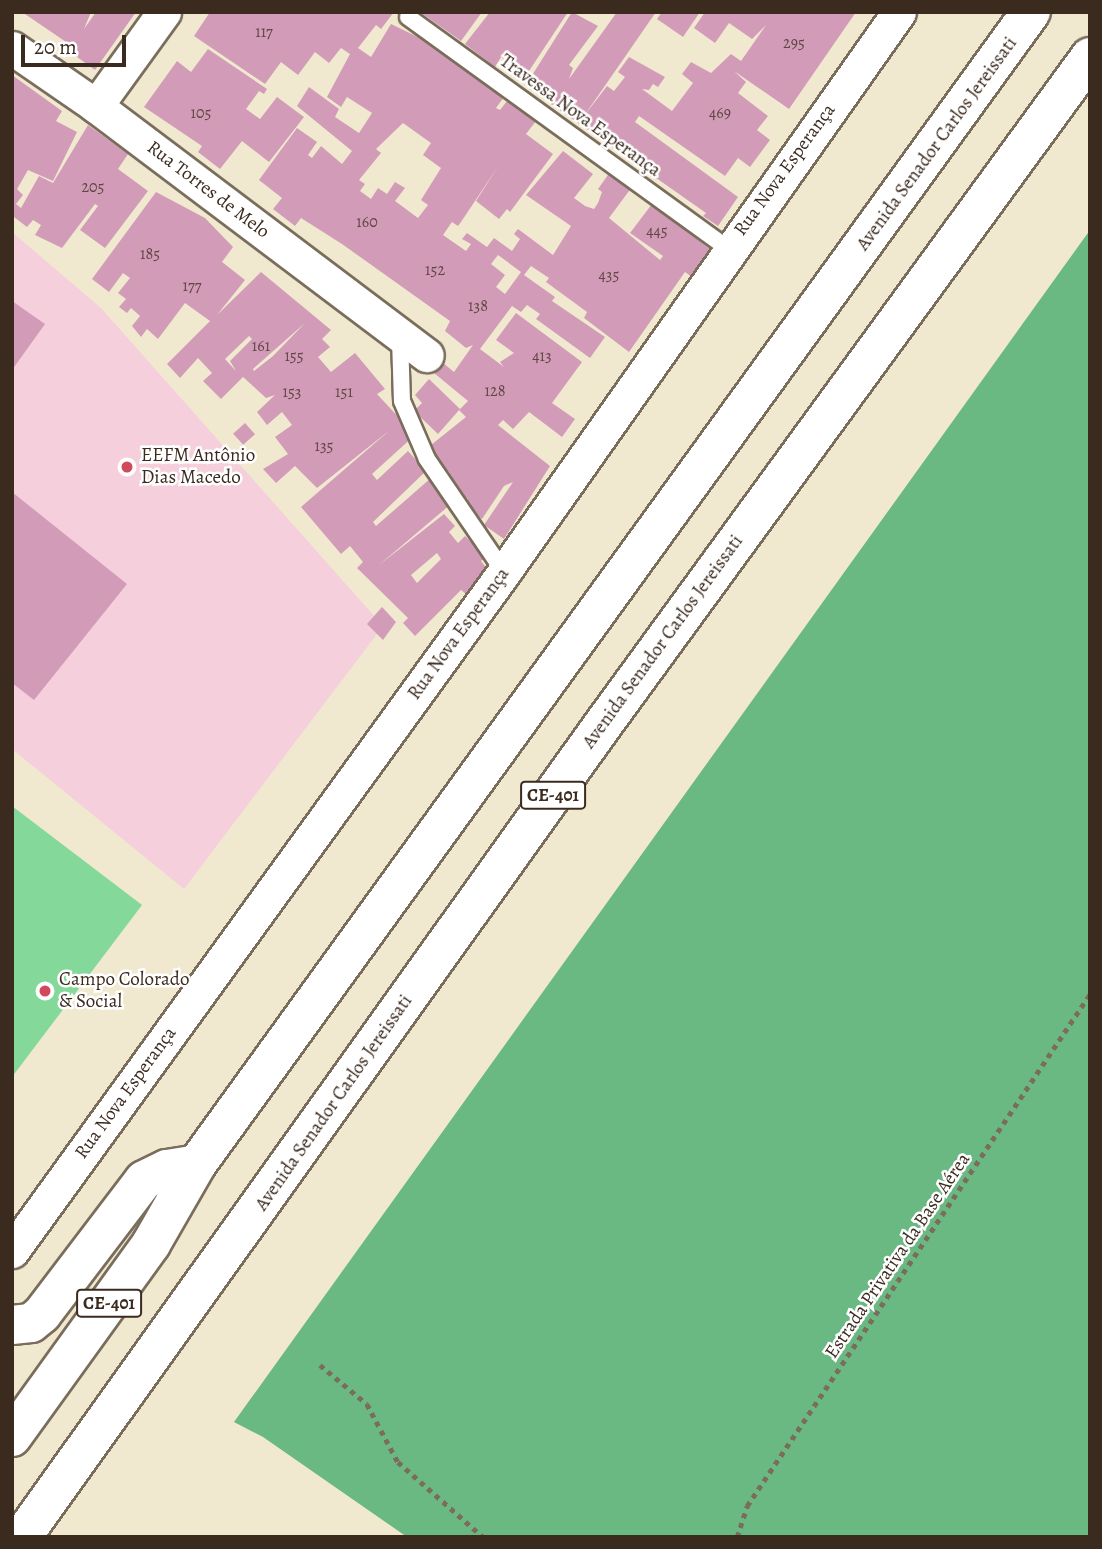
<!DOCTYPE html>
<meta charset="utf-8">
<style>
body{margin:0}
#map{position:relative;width:1102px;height:1549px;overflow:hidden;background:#f0e9d0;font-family:Alegreya,serif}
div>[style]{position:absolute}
.built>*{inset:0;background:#f5cfdb}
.green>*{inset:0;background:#83d89a}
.forest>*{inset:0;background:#6ab882}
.building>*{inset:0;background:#d29cb8;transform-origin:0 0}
.path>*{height:4.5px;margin-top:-2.25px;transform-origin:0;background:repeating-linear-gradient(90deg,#7a6d5c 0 5px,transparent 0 10px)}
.roads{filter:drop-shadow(2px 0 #7a6d5c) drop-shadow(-2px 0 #7a6d5c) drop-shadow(0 2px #7a6d5c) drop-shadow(0 -2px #7a6d5c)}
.service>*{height:16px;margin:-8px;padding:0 8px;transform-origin:8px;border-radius:8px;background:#fff}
.minor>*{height:33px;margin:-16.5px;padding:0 16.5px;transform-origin:16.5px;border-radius:16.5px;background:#fff}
.primary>*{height:38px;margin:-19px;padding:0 19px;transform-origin:19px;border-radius:19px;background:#fff}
.dots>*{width:19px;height:19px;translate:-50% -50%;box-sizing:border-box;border:4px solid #fff;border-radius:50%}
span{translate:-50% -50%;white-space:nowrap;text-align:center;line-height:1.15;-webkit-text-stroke:5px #fff;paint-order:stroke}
.number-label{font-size:16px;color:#614644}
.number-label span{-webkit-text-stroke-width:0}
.shield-label span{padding:2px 5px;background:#fff;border:2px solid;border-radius:5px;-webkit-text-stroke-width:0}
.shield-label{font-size:18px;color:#3b2a1e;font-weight:700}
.street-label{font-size:19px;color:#3b2a1e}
.poi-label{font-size:19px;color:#3b2a1e}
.left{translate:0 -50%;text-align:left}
.frame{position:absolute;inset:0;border:14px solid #3b2a1e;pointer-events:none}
.scale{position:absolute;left:21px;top:35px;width:105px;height:32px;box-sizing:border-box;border:4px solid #3b2a1e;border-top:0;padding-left:9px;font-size:21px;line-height:24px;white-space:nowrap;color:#3b2a1e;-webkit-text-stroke:5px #fff;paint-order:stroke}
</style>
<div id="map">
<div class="built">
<i style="clip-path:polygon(12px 232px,101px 308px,383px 626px,184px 889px,12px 749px)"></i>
</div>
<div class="green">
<i style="clip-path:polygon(12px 806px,142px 905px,12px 1077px)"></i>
</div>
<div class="forest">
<i style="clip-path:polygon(1090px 230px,1090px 1537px,407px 1537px,263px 1437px,234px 1422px)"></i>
</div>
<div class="building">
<i style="clip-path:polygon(22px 12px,91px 12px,84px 29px,96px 12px,136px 12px,95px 70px,66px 49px,69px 44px)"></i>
<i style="clip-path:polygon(evenodd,210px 12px,394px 12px,381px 29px,376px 25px,358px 48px,371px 57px,391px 24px,422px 39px,425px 35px,504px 97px,496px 108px,500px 110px,507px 101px,536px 121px,526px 134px,553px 154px,510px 212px,507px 209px,499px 219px,476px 201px,499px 165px,461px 222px,458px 226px,452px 222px,443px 235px,466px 251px,471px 244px,462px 239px,467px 233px,487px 247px,494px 238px,512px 251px,520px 239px,514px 234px,518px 229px,553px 255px,571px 226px,526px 195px,563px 151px,593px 174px,574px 198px,585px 206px,594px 209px,598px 203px,602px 192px,598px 189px,610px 172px,632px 187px,609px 218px,660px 260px,663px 256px,630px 233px,652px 204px,711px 250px,692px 277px,685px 272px,629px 352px,584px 318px,587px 312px,546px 282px,549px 278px,531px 266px,524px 275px,555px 297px,552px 301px,605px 337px,590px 358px,536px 319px,540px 314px,527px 305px,521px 312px,512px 306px,480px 349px,504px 367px,500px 362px,514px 353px,496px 340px,516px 313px,582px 362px,552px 403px,575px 419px,562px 437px,529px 412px,513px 429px,503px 420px,498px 425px,550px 466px,504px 539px,484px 525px,513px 482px,504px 486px,482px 519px,463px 506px,468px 499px,443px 483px,450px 473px,426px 449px,466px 417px,459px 410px,468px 401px,434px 373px,443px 363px,454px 372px,473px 345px,466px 348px,445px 331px,450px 321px,342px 244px,301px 218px,295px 226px,273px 209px,282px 198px,259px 180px,297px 128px,317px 142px,308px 155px,312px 158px,321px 146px,342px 164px,352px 151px,297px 106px,309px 87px,339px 109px,335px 117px,359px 133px,372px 113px,347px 97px,341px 107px,327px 97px,350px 54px,341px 48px,329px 63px,315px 52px,298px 75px,281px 62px,265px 84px,194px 36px,210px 12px,403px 123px,431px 143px,423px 155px,441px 168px,421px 200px,428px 205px,418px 218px,395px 201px,405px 188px,395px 182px,387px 194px,378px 188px,371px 199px,360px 191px,365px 184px,359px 180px,381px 153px,376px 149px,403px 123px,210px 12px,498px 255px,521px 272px,505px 294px,496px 287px,505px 275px,491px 264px,498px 255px)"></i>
<i style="clip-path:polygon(420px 12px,482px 12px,461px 41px)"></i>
<i style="clip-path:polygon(490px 12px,568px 12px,527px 74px,501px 57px,495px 67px,465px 44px)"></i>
<i style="clip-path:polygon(572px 12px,598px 26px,569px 65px,573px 68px,569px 79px,617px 12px,656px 12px,584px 116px,607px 86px,614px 91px,625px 77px,618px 72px,629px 57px,665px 77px,658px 87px,653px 84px,649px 90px,642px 89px,672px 111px,693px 83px,682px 74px,691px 62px,711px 73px,731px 54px,741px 61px,766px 25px,752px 39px,729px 23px,715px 43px,694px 28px,705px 12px,856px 12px,789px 109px,734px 71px,746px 82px,738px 93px,768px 116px,757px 130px,770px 140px,750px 167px,738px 158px,725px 176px,639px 116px,635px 122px,738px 197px,718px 226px,703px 216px,706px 213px,551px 104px,555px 99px,529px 80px)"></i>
<i style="clip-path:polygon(662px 12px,700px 12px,683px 37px,657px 19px)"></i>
<i style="clip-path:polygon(208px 49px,267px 89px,264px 94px,259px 91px,246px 109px,260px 119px,277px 97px,304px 117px,269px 162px,242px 141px,220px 169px,198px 152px,202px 146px,144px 107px,177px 61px,191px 72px)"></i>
<i style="clip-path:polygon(12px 75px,62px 111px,56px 121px,77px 132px,53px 181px,28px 170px,17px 189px,23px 195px,16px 204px,21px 208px,39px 176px,53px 183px,88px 125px,128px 154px,118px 169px,148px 191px,105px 248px,80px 230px,98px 206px,95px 204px,62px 248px,35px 235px,41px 225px,33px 220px,27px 227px,14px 217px)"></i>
<i style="clip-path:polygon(evenodd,156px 192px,205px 218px,233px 247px,222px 262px,245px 280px,217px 315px,261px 272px,331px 330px,322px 339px,330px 347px,318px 357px,331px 372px,355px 353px,385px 389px,377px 394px,415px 435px,372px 474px,377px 480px,408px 451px,426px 471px,373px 522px,376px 526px,431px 478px,451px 504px,379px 565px,444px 514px,455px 526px,449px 532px,458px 543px,465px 536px,486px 557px,481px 561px,487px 569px,466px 594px,461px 590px,415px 636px,403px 623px,408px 618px,357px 568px,363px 562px,350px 546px,341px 554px,301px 507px,390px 430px,317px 488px,295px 466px,276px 483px,263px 469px,288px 454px,275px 437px,292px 425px,282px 412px,267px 425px,257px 412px,275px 395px,266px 398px,243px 377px,221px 399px,203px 381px,212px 373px,198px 358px,180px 378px,167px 364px,210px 321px,185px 303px,158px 339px,147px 329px,141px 337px,132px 326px,140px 316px,131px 308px,127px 313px,119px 307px,126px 299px,118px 293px,130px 278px,123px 273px,109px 292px,92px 279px,156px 192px,305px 323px,273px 356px,254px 371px,253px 369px,305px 323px,156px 192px,249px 336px,252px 339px,230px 361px,236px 371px,225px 359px,249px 336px,156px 192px,437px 553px,441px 559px,417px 583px,411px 575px,437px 553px)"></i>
<i style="clip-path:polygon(12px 301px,45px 324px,12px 370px)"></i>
<i style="clip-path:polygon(429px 379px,460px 409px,438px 434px,414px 411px,422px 403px,415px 395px)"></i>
<i style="left:245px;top:423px;width:15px;height:16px;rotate:48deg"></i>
<i style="clip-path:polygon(12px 492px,127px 584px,34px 700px,12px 683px)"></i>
<i style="clip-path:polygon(382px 607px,396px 622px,383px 640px,367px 624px)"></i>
</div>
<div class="path">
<i style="left:320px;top:1365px;width:61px;rotate:39.7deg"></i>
<i style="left:367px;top:1404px;width:66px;rotate:61.9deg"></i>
<i style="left:398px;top:1462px;width:113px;rotate:41.4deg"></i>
<i style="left:737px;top:1537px;width:33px;rotate:-72deg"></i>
<i style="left:747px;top:1506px;width:616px;rotate:-56.18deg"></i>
</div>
<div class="roads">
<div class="service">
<i style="left:408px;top:17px;width:395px;rotate:35.9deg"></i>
<i style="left:400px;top:338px;width:63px;rotate:88.2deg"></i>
<i style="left:402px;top:401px;width:63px;rotate:66.7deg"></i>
<i style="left:427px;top:459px;width:137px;rotate:55.7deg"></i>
</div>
<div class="minor">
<i style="left:12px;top:48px;width:102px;rotate:34.6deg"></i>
<i style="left:96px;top:106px;width:414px;rotate:37deg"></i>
<i style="left:96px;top:106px;width:116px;rotate:-54.1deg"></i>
<i style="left:12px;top:1251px;width:839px;rotate:-54.07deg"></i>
<i style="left:504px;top:572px;width:685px;rotate:-54.8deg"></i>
</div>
<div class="primary">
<i style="left:12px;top:1325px;width:19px;rotate:-6deg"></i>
<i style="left:31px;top:1323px;width:14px;rotate:-39deg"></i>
<i style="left:42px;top:1314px;width:168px;rotate:-52.7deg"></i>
<i style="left:144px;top:1180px;width:25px;rotate:-26deg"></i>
<i style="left:167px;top:1169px;width:30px;rotate:-9deg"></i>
<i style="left:12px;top:1437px;width:238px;rotate:-54.2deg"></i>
<i style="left:151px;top:1244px;width:92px;rotate:-60.1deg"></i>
<i style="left:197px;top:1164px;width:1422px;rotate:-54.1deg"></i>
<i style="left:22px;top:1537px;width:997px;rotate:-54.43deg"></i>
<i style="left:602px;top:726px;width:828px;rotate:-53.89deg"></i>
</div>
</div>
<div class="dots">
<i style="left:127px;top:467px;background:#d1495b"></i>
<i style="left:45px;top:991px;background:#d1495b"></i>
</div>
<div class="number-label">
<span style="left:264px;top:32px">117</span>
<span style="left:794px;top:43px">295</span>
<span style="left:201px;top:113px">105</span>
<span style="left:720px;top:113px">469</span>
<span style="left:93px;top:187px">205</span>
<span style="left:367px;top:222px">160</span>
<span style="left:657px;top:231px">445</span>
<span style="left:150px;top:254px">185</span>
<span style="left:435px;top:270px">152</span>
<span style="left:609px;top:275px">435</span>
<span style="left:192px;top:286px">177</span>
<span style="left:478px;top:306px">138</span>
<span style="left:261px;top:346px">161</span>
<span style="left:294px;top:356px">155</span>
<span style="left:542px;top:356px">413</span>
<span style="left:495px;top:391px">128</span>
<span style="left:292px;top:392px">153</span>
<span style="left:344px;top:392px">151</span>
<span style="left:324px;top:446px">135</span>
</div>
<div class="shield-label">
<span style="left:553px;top:795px">CE-401</span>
<span style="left:109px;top:1303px">CE-401</span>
</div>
<div class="street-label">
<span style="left:580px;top:116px;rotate:36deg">Travessa Nova Esperança</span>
<span style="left:937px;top:144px;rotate:-54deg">Avenida Senador Carlos Jereissati</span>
<span style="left:785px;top:170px;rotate:-54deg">Rua Nova Esperança</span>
<span style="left:208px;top:190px;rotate:37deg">Rua Torres de Melo</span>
<span style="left:459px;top:634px;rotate:-54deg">Rua Nova Esperança</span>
<span style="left:663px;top:642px;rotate:-54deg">Avenida Senador Carlos Jereissati</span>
<span style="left:126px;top:1093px;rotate:-54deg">Rua Nova Esperança</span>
<span style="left:334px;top:1103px;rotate:-55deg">Avenida Senador Carlos Jereissati</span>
<span style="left:898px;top:1256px;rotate:-56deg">Estrada Privativa da Base Aérea</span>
</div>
<div class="poi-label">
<span class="left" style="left:141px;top:467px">EEFM Antônio<br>Dias Macedo</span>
<span class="left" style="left:59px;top:991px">Campo Colorado<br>&amp; Social</span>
</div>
<div class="frame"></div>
<div class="scale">20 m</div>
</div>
